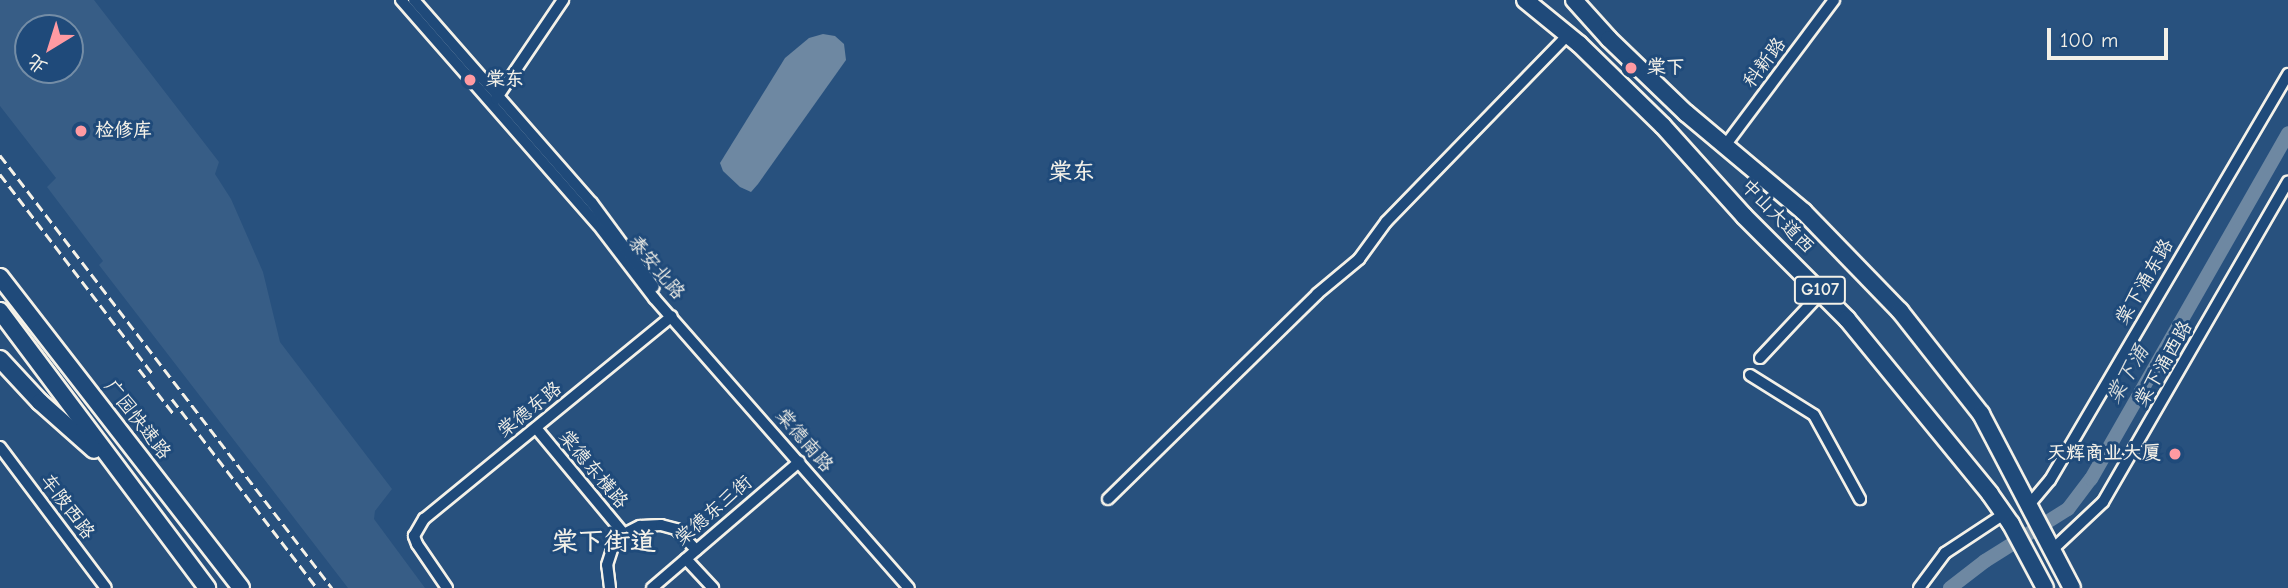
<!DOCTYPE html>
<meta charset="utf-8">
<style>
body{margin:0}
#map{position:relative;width:2288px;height:588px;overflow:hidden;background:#28517e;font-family:"Comic Neue","LXGW WenKai TC",sans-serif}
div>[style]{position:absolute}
.built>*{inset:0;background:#375d86}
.water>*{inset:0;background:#6e88a2}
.river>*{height:14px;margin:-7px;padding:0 7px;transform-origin:7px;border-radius:7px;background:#6e88a2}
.roads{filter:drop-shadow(2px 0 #f4f1e8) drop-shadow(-2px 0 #f4f1e8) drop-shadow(0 2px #f4f1e8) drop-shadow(0 -2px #f4f1e8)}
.minor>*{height:10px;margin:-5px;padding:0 5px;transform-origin:5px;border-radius:5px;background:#1f4a7a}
.highway>*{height:16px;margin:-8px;padding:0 8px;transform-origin:8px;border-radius:8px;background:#1f4a7a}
.rail>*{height:2.5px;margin-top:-1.25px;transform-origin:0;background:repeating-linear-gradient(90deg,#f4f1e8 0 10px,transparent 0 15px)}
.dots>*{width:19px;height:19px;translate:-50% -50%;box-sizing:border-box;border:4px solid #1f4a7a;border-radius:50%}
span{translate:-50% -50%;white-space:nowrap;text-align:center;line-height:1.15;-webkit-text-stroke:6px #1f4a7a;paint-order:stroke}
.shield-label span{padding:2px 5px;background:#1f4a7a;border:2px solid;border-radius:5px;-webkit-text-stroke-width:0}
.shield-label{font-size:18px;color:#f4f1e8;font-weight:700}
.street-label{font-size:19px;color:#f4f1e8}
.poi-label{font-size:19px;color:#f4f1e8;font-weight:700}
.left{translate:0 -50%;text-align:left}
.right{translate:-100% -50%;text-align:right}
.water-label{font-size:21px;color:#d9dcda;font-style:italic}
.quarter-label{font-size:23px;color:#f4f1e8;font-weight:700}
.district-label{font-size:26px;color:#f4f1e8;font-weight:700}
.north{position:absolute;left:14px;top:14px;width:70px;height:70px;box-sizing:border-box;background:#1f4a7a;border:2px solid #748da6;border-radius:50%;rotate:218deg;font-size:19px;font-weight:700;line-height:28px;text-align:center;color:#f4f1e8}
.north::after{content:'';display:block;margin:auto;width:24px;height:32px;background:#ff9aa2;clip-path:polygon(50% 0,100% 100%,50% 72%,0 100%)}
.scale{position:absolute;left:2047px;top:28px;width:121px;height:32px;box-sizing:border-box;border:4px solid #f4f1e8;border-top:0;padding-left:9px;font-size:21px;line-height:24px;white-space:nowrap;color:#f4f1e8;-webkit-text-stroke:5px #1f4a7a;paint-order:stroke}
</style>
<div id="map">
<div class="built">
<i style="clip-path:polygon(evenodd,0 0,94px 0,219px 162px,215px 174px,231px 199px,263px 272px,280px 342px,392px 489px,375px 511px,374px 519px,425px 588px,348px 588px,99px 265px,103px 261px,47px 187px,56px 178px,0 106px,0 0,28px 28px,70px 28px,70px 70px,28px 70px,28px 28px)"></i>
</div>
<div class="water">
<i style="clip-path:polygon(823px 34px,835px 36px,844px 44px,846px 60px,758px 184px,751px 192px,740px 187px,723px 171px,720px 163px,785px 58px,809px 38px)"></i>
</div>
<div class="river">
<i style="left:1950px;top:588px;width:44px;rotate:-37.6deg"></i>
<i style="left:1985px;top:561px;width:98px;rotate:-32.1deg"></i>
<i style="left:2068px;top:509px;width:38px;rotate:-53deg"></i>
<i style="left:2091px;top:479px;width:398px;rotate:-60.3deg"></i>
</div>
<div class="roads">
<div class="minor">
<i style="left:401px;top:0;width:305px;rotate:48.8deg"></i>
<i style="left:602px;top:230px;width:86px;rotate:52.6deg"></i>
<i style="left:654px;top:298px;width:386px;rotate:48.7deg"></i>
<i style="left:414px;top:0;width:270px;rotate:48.8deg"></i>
<i style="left:592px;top:203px;width:104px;rotate:53.6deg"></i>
<i style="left:496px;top:99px;width:120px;rotate:-55.9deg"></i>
<i style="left:1724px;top:147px;width:184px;rotate:-53.2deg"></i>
<i style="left:1760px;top:358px;width:91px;rotate:-46.8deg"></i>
<i style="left:1750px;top:375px;width:75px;rotate:32deg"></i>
<i style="left:1814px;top:415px;width:96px;rotate:61.3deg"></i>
<i style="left:536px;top:428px;width:138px;rotate:50.3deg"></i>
<i style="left:0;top:447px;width:176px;rotate:53.1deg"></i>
<i style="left:1108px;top:499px;width:293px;rotate:-44.4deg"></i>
<i style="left:1317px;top:294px;width:55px;rotate:-39.8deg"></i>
<i style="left:1359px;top:259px;width:46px;rotate:-53.9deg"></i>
<i style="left:1386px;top:222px;width:261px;rotate:-45.8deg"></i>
<i style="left:2028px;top:506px;width:34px;rotate:-50deg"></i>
<i style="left:2050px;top:480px;width:471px;rotate:-59.6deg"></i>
<i style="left:2052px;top:550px;width:70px;rotate:-43.3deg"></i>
<i style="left:2103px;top:502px;width:370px;rotate:-60deg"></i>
<i style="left:686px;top:559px;width:40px;rotate:47deg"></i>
<i style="left:447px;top:588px;width:53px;rotate:-124.3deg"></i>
<i style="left:417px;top:544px;width:9px;rotate:-111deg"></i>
<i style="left:414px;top:536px;width:20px;rotate:-60deg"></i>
<i style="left:424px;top:519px;width:320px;rotate:-39.3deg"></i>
<i style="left:610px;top:588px;width:23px;rotate:-97deg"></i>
<i style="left:607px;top:565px;width:22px;rotate:-72deg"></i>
<i style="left:614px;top:544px;width:14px;rotate:-45deg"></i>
<i style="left:624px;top:534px;width:18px;rotate:-27deg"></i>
<i style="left:640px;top:526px;width:21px;rotate:-3deg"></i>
<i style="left:661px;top:525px;width:16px;rotate:15deg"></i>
<i style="left:676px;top:529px;width:29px;rotate:46deg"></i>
<i style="left:652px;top:588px;width:194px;rotate:-40.6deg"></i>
<i style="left:1919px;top:588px;width:44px;rotate:-53.4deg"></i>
<i style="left:1945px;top:553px;width:71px;rotate:-33.5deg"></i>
</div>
<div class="highway">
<i style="left:1525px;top:0;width:70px;rotate:39.2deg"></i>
<i style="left:1579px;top:44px;width:117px;rotate:44.3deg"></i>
<i style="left:1663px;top:126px;width:121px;rotate:48deg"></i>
<i style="left:1744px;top:216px;width:146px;rotate:45deg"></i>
<i style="left:1847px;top:319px;width:226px;rotate:50.7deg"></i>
<i style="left:1990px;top:494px;width:37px;rotate:55deg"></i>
<i style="left:2011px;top:524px;width:72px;rotate:62deg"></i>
<i style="left:1574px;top:0;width:52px;rotate:48.1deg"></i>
<i style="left:1609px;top:39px;width:107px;rotate:43.9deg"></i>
<i style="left:1686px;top:113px;width:154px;rotate:40deg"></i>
<i style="left:1804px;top:212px;width:138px;rotate:45.9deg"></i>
<i style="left:1900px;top:311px;width:131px;rotate:51.8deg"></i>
<i style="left:1981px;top:414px;width:196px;rotate:62.4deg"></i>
<i style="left:0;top:277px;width:393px;rotate:52.2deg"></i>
<i style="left:0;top:311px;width:346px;rotate:53.2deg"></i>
<i style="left:0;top:359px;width:59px;rotate:47.1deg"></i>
<i style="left:40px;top:402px;width:72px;rotate:41.6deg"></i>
</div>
</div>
<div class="rail">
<i style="left:0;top:155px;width:546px;rotate:52.52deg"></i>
<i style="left:0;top:174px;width:252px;rotate:52.6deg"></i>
<i style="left:139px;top:369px;width:56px;rotate:52.3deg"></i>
<i style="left:172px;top:399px;width:238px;rotate:52.5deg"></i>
</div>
<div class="dots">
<i style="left:1631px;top:68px;background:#ff9aa2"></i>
<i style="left:470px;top:80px;background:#ff9aa2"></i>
<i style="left:81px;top:131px;background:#ff9aa2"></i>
<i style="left:2175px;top:454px;background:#ff9aa2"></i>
</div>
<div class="shield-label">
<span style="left:1820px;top:290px">G107</span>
</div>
<div class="street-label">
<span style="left:1765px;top:63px;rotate:-53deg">科新路</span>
<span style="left:1777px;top:217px;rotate:46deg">中山大道西</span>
<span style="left:656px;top:268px;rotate:50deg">泰安北路</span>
<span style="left:2145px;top:282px;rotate:-60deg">棠下涌东路</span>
<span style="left:2164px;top:364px;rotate:-60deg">棠下涌西路</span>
<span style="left:530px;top:410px;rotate:-39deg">棠德东路</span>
<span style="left:137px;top:420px;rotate:52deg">广园快速路</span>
<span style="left:804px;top:441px;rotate:49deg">棠德南路</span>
<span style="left:593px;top:470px;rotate:50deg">棠德东横路</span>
<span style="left:67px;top:507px;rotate:53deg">车陂西路</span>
<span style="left:714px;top:511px;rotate:-41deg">棠德东三街</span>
</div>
<div class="poi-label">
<span class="left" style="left:1647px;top:68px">棠下</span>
<span class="left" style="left:486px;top:80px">棠东</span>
<span class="left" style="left:95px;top:131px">检修库</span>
<span class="right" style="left:2161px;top:454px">天辉商业大厦</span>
</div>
<div class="water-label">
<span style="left:2127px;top:374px;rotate:-60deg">棠下涌</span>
</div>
<div class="quarter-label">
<span style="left:1072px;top:172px">棠东</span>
</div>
<div class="district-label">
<span style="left:604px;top:543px">棠下街道</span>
</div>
<div class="north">北</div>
<div class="scale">100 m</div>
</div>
